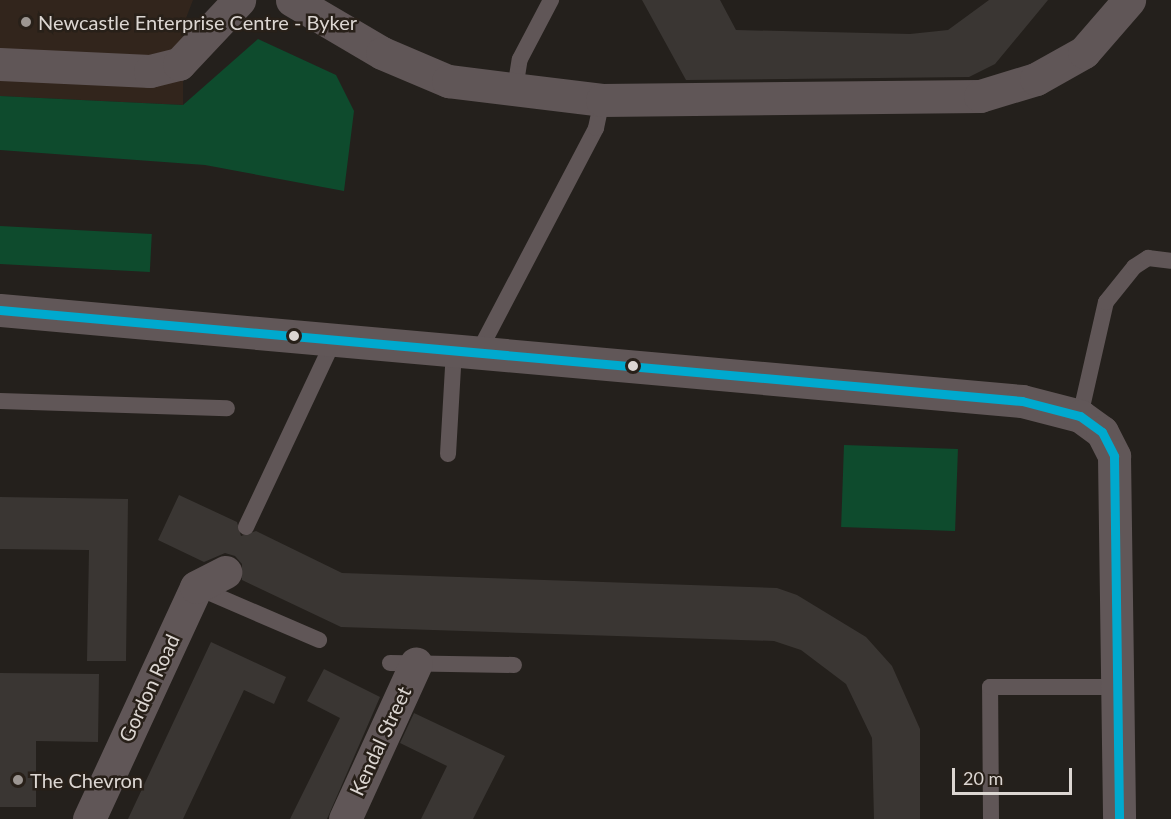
<!DOCTYPE html>
<style>
body{margin:0}
#map{position:relative;width:1171px;height:819px;overflow:hidden;background:#24201c;font-family:Lato,sans-serif}
div>[style]{position:absolute}
.built>*{inset:0;background:#32251c}
.green>*{inset:0;background:#0e4b2d;transform-origin:0 0}
.building>*{inset:0;background:#3a3633}
.lane>*{height:16px;margin:-8px;padding:0 8px;transform-origin:8px;border-radius:8px;background:#605657}
.street>*{height:33px;margin:-16.5px;padding:0 16.5px;transform-origin:16.5px;border-radius:16.5px;background:#605657}
.secondary>*{height:33px;margin:-16.5px;padding:0 16.5px;transform-origin:16.5px;border-radius:16.5px;background:#615758}
.bus-1>*{height:9px;margin:-4.5px;padding:0 4.5px;transform-origin:4.5px;border-radius:4.5px;background:#00a9ce}
.dots>*{width:16px;height:16px;translate:-50% -50%;box-sizing:border-box;border:3px solid #282019;border-radius:50%}
span{translate:-50% -50%;white-space:nowrap;text-align:center;line-height:1.15;-webkit-text-stroke:5px #282019;paint-order:stroke}
.poi-label{font-size:20px;color:#dcd6d2}
.left{translate:0 -50%;text-align:left}
.street-label{font-size:20px;color:#dcd6d2}
.scale{position:absolute;left:952px;top:768px;width:120px;height:27px;box-sizing:border-box;border:3px solid #dcd6d2;border-top:0;padding-left:8px;font-size:18px;line-height:21px;white-space:nowrap;color:#dcd6d2;-webkit-text-stroke:4px #282019;paint-order:stroke}
</style>
<div id="map">
<div class="built">
<i style="clip-path:polygon(0 0,193px 0,183px 26px,183px 105px,0 96px)"></i>
</div>
<div class="green">
<i style="clip-path:polygon(258px 39px,336px 75px,354px 111px,344px 191px,205px 165px,0 150px,0 96px,183px 105px)"></i>
<i style="left:0;top:226px;width:152px;height:38px;rotate:3deg"></i>
<i style="left:844px;top:445px;width:114px;height:82px;rotate:2deg"></i>
</div>
<div class="building">
<i style="clip-path:polygon(642px 0,720px 0,736px 30px,910px 34px,948px 30px,989px 0,1048px 0,995px 64px,969px 77px,686px 80px)"></i>
<i style="clip-path:polygon(179px 495px,237px 522px,241px 536px,256px 531px,342px 573px,777px 588px,797px 595px,866px 637px,892px 666px,920px 729px,920px 819px,874px 819px,872px 738px,846px 684px,801px 650px,774px 641px,341px 627px,242px 580px,242px 564px,235px 556px,225px 553px,204px 562px,158px 540px)"></i>
<i style="clip-path:polygon(0 497px,128px 499px,126px 661px,87px 661px,89px 550px,0 549px)"></i>
<i style="clip-path:polygon(211px 642px,286px 677px,274px 704px,244px 690px,183px 819px,128px 819px)"></i>
<i style="clip-path:polygon(324px 669px,380px 697px,327px 819px,290px 819px,340px 718px,307px 701px)"></i>
<i style="clip-path:polygon(0 673px,99px 674px,98px 742px,36px 741px,36px 807px,0 807px)"></i>
<i style="clip-path:polygon(414px 713px,505px 756px,473px 819px,421px 819px,447px 766px,400px 743px)"></i>
</div>
<div class="lane">
<i style="left:515px;top:89px;width:30px;rotate:-81deg"></i>
<i style="left:520px;top:59px;width:67px;rotate:-62.3deg"></i>
<i style="left:478px;top:353px;width:254px;rotate:-62.3deg"></i>
<i style="left:596px;top:128px;width:29px;rotate:-78deg"></i>
<i style="left:0;top:401px;width:227px;rotate:1.8deg"></i>
<i style="left:1080px;top:416px;width:117px;rotate:-77.2deg"></i>
<i style="left:1106px;top:302px;width:45px;rotate:-51.3deg"></i>
<i style="left:1134px;top:267px;width:17px;rotate:-33deg"></i>
<i style="left:1148px;top:258px;width:23px;rotate:7deg"></i>
<i style="left:448px;top:454px;width:103px;rotate:-86.7deg"></i>
<i style="left:246px;top:527px;width:207px;rotate:-64.8deg"></i>
<i style="left:196px;top:587px;width:134px;rotate:23.3deg"></i>
<i style="left:390px;top:663px;width:124px;rotate:0.9deg"></i>
<i style="left:991px;top:819px;width:132px;rotate:-90.4deg"></i>
<i style="left:990px;top:687px;width:127px"></i>
</div>
<div class="street">
<i style="left:292px;top:0;width:104px;rotate:30.5deg"></i>
<i style="left:382px;top:53px;width:72px;rotate:23deg"></i>
<i style="left:448px;top:81px;width:155px;rotate:7deg"></i>
<i style="left:602px;top:100px;width:378px;rotate:-0.6deg"></i>
<i style="left:980px;top:96px;width:59px;rotate:-16.9deg"></i>
<i style="left:1036px;top:79px;width:55px;rotate:-29.4deg"></i>
<i style="left:1084px;top:52px;width:69px;rotate:-49.1deg"></i>
<i style="left:0;top:64px;width:150px;rotate:2.7deg"></i>
<i style="left:150px;top:71px;width:30px;rotate:-14deg"></i>
<i style="left:179px;top:64px;width:88px;rotate:-46.8deg"></i>
<i style="left:89px;top:819px;width:255px;rotate:-65.2deg"></i>
<i style="left:196px;top:587px;width:33px;rotate:-27deg"></i>
<i style="left:345px;top:819px;width:171px;rotate:-65.5deg"></i>
</div>
<div class="secondary">
<i style="left:0;top:310px;width:1026px;rotate:5.09deg"></i>
<i style="left:1022px;top:401px;width:60px;rotate:14.5deg"></i>
<i style="left:1080px;top:416px;width:27px;rotate:36deg"></i>
<i style="left:1102px;top:432px;width:27px;rotate:63deg"></i>
<i style="left:1114px;top:456px;width:363px;rotate:89.2deg"></i>
</div>
<div class="bus-1">
<i style="left:0;top:310px;width:1026px;rotate:5.09deg"></i>
<i style="left:1022px;top:401px;width:60px;rotate:14.5deg"></i>
<i style="left:1080px;top:416px;width:27px;rotate:36deg"></i>
<i style="left:1102px;top:432px;width:27px;rotate:63deg"></i>
<i style="left:1114px;top:456px;width:363px;rotate:89.2deg"></i>
</div>
<div class="dots">
<i style="left:26px;top:22px;background:#9c9692"></i>
<i style="left:294px;top:336px;background:#dcd6d2"></i>
<i style="left:633px;top:366px;background:#dcd6d2"></i>
<i style="left:18px;top:780px;background:#9c9692"></i>
</div>
<div class="poi-label">
<span class="left" style="left:38px;top:22px">Newcastle Enterprise Centre - Byker</span>
<span class="left" style="left:30px;top:780px">The Chevron</span>
</div>
<div class="street-label">
<span style="left:149px;top:688px;rotate:-65deg">Gordon Road</span>
<span style="left:380px;top:741px;rotate:-65deg">Kendal Street</span>
</div>
<div class="scale">20 m</div>
</div>
